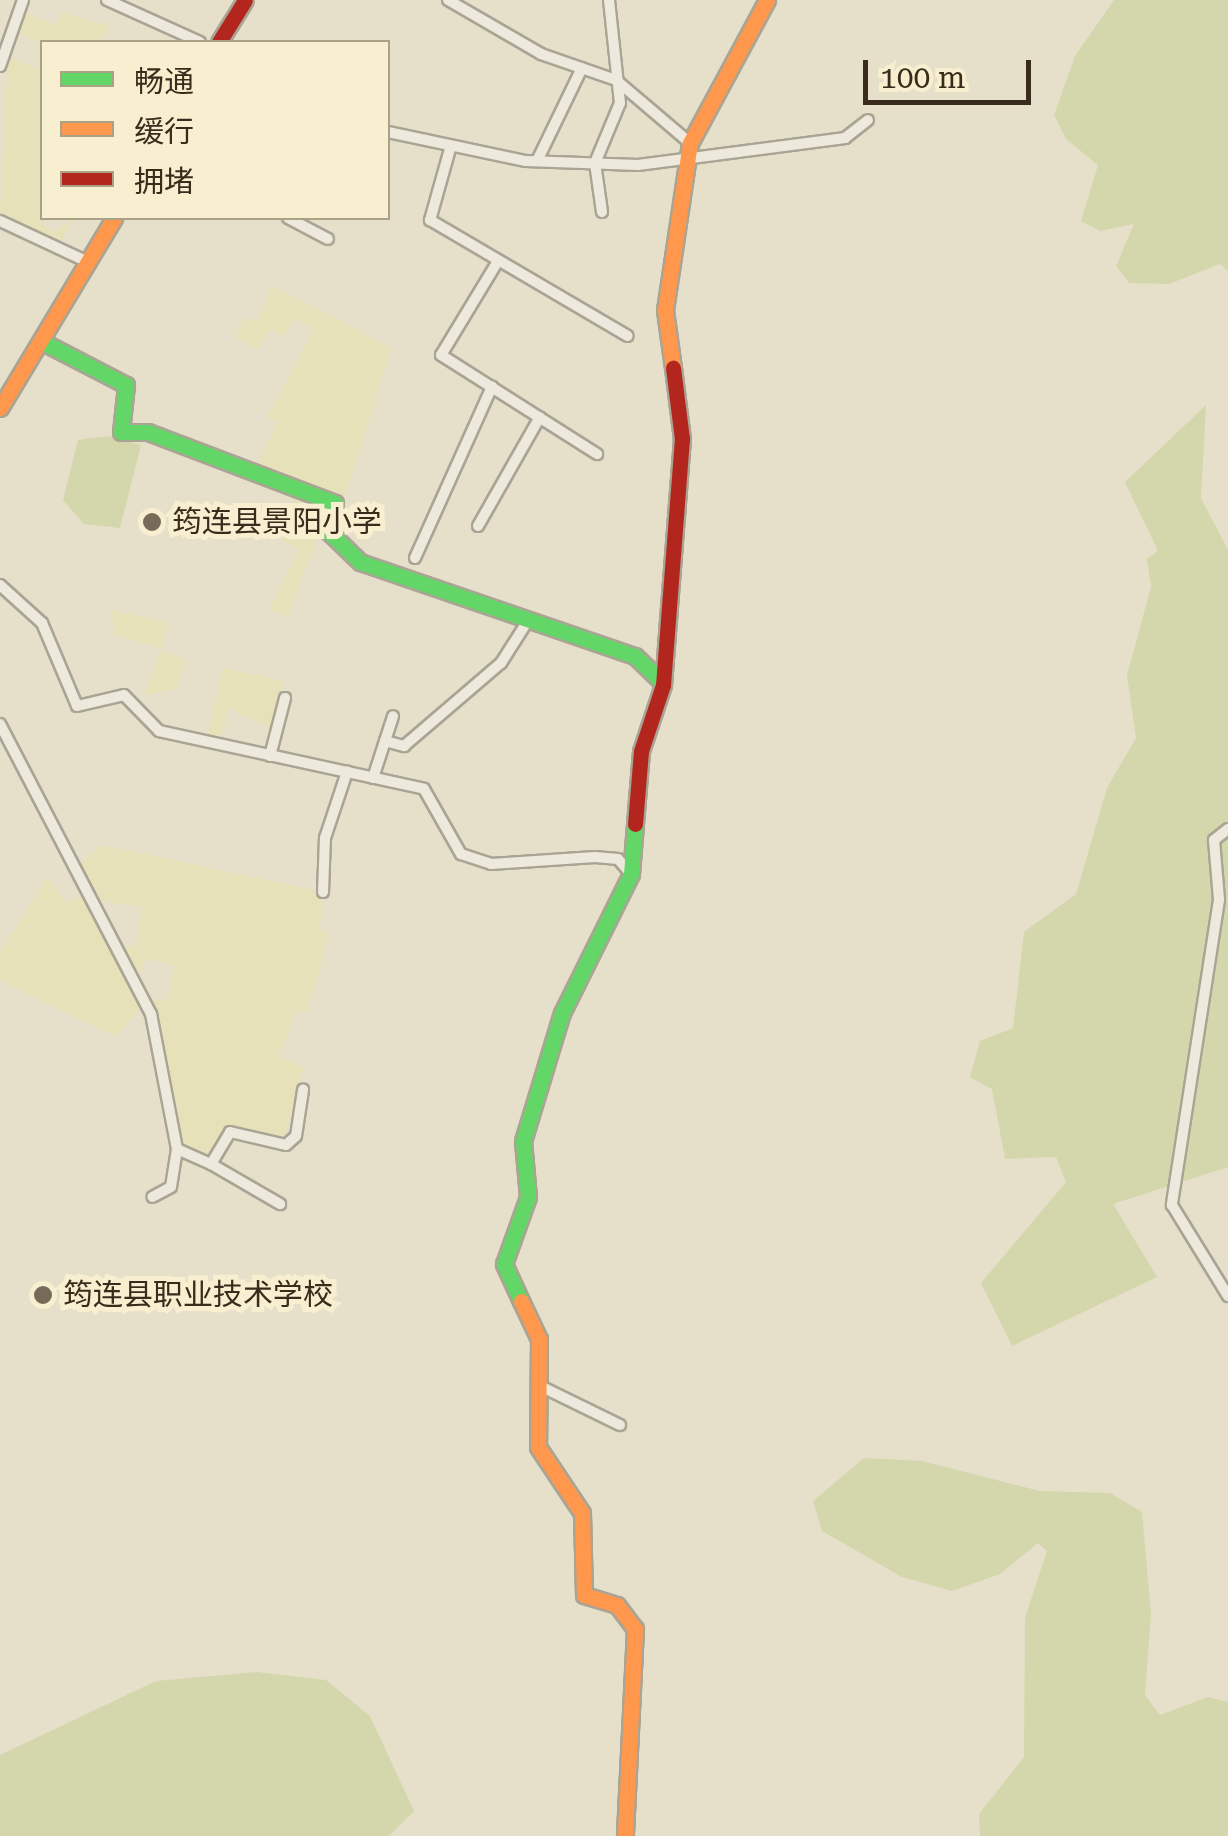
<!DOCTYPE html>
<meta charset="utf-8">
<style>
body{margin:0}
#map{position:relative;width:1228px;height:1836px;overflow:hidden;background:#e6e0ca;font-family:"Roboto Serif","Noto Sans SC",serif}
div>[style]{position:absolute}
.farmland>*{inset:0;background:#e7e1b9}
.green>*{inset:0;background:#d3d7ab}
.roads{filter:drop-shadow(2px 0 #aaa494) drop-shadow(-2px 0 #aaa494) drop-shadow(0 2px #aaa494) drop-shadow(0 -2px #aaa494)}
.street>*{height:10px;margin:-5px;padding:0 5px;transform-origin:5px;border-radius:5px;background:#ede9dc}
.fast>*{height:15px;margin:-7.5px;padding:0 7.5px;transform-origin:7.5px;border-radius:7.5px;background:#63d668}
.slow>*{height:15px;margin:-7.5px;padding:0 7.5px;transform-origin:7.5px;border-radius:7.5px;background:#ff974d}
.jam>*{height:15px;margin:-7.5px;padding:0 7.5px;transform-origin:7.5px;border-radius:7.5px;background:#b3261e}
.dots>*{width:28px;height:28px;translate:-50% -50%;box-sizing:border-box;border:5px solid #f7efcf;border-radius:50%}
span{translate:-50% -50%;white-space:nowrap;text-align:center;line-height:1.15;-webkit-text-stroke:10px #f7efcf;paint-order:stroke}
.poi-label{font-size:30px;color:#392c1c}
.left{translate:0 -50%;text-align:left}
.legend{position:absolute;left:40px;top:40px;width:350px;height:180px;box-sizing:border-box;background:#f7efcf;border:2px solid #aba187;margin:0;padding:12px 18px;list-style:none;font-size:30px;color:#392c1c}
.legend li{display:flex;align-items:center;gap:20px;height:50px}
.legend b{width:50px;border:2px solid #aba187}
.scale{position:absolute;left:863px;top:60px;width:168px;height:45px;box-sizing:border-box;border:5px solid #392c1c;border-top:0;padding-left:12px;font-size:30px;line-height:35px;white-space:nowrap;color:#392c1c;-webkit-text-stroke:8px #f7efcf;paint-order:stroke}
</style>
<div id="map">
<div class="farmland">
<i style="clip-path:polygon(23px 12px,55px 25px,62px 12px,110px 26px,100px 42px,42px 44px,15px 32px)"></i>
<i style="clip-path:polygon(8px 57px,42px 70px,43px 226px,54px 232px,75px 218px,60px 243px,0 211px)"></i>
<i style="clip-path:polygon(271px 286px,323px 312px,318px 323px,325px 313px,392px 348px,344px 498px,258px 468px,276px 422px,267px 417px,314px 329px,294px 318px,284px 336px,270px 329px,257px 349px,236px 338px,243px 318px,257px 321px)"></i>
<i style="clip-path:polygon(285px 485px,328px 509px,288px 616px,269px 610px,299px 550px,282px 540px,298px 503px,281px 494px)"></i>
<i style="clip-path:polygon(111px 610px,168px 623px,162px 649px,115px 635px)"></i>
<i style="clip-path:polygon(161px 651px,186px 659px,176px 689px,144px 695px)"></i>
<i style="clip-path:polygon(223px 668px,284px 681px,274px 730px,229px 708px,221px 739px,207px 736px)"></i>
<i style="clip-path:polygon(103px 845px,323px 892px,320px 929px,330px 933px,307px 1012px,295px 1012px,279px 1057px,304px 1067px,284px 1139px,228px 1128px,211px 1158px,177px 1149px,149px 1000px,166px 1000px,175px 966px,147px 958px,137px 977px,123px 946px,136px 945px,142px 907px,102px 901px,79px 864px)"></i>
<i style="clip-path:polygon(48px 876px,67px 903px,87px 891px,143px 1005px,116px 1037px,0 980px,0 952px)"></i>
</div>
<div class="green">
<i style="clip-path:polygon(1114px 0,1228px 0,1228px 271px,1220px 264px,1169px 284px,1129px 283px,1116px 266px,1134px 224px,1100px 231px,1081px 221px,1098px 165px,1066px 139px,1054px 115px,1075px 56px)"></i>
<i style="clip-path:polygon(1206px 405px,1201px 498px,1228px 550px,1228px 1167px,1113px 1204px,1157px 1277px,1012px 1346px,981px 1283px,1066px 1182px,1056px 1157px,1005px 1159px,992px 1089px,970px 1077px,980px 1041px,1013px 1028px,1024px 932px,1076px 894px,1107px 788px,1136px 738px,1127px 675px,1151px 587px,1147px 559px,1158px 551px,1125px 482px)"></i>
<i style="clip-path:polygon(109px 436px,141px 445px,120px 528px,84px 524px,63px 500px,78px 440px)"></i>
<i style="clip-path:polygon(864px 1458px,922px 1461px,1040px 1491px,1110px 1493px,1142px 1512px,1151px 1613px,1145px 1695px,1160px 1715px,1208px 1697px,1228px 1702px,1228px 1836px,980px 1836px,979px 1814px,1024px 1757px,1025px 1618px,1047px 1551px,1038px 1543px,1000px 1574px,952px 1591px,902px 1577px,822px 1531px,813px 1501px)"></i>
<i style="clip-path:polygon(257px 1672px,326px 1680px,370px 1716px,414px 1811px,389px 1836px,0 1836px,0 1755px,156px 1681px)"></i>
</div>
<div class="roads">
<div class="street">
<i style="left:107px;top:0;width:102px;rotate:24.3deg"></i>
<i style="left:448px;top:0;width:108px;rotate:30.1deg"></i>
<i style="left:541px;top:54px;width:79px;rotate:19.1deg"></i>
<i style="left:616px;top:80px;width:97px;rotate:40.4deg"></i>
<i style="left:0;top:66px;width:70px;rotate:-70.8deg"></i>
<i style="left:388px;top:132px;width:141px;rotate:11.9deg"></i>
<i style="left:526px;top:161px;width:112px;rotate:2deg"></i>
<i style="left:638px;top:165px;width:209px;rotate:-7.4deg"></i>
<i style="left:845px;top:138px;width:29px;rotate:-38deg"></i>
<i style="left:450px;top:149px;width:74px;rotate:105.7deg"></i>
<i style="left:430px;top:220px;width:229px;rotate:30.4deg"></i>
<i style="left:537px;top:161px;width:103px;rotate:-64.2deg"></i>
<i style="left:602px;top:212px;width:49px;rotate:-98.1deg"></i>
<i style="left:595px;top:163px;width:65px;rotate:-67.4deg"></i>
<i style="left:620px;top:103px;width:104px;rotate:-96.1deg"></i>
<i style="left:288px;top:218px;width:45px;rotate:27.7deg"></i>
<i style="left:0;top:221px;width:97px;rotate:25deg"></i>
<i style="left:498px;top:261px;width:110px;rotate:121.2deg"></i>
<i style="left:441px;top:355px;width:185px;rotate:32.4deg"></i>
<i style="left:478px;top:526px;width:125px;rotate:-60.4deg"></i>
<i style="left:415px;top:558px;width:188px;rotate:-65.8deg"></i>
<i style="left:0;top:585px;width:57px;rotate:42.1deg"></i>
<i style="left:42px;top:623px;width:90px;rotate:67.1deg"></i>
<i style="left:77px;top:706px;width:48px;rotate:-13.2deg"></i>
<i style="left:124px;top:695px;width:50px;rotate:45.8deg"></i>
<i style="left:159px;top:731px;width:271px;rotate:12.3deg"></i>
<i style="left:424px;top:789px;width:75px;rotate:60.4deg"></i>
<i style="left:461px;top:854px;width:32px;rotate:18deg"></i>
<i style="left:491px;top:864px;width:104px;rotate:-3.9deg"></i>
<i style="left:595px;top:857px;width:23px;rotate:5deg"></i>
<i style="left:618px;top:859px;width:20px;rotate:49deg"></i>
<i style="left:0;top:724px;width:327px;rotate:62.5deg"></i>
<i style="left:151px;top:1014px;width:137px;rotate:79.1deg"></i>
<i style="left:177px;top:1149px;width:38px;rotate:99deg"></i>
<i style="left:171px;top:1187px;width:21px;rotate:152deg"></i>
<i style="left:385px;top:741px;width:26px;rotate:-72deg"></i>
<i style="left:270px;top:756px;width:60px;rotate:-75.5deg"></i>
<i style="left:373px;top:778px;width:39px;rotate:-72deg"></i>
<i style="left:385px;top:741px;width:20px;rotate:15deg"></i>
<i style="left:404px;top:746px;width:128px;rotate:-40.6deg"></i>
<i style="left:501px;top:663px;width:52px;rotate:-57.5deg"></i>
<i style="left:1228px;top:829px;width:18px;rotate:142deg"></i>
<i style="left:1214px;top:840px;width:60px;rotate:85.2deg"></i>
<i style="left:1219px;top:900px;width:309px;rotate:98.8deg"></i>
<i style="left:1172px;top:1205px;width:107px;rotate:58.4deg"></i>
<i style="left:323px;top:892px;width:54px;rotate:-87.9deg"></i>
<i style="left:325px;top:838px;width:70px;rotate:-71.6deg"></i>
<i style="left:177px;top:1149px;width:37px;rotate:24deg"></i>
<i style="left:211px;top:1164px;width:37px;rotate:-59deg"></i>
<i style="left:230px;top:1132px;width:57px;rotate:13.1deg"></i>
<i style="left:286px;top:1145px;width:13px;rotate:-42deg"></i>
<i style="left:296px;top:1136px;width:47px;rotate:-81.3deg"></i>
<i style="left:211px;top:1164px;width:80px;rotate:30.1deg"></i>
<i style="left:540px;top:1386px;width:89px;rotate:26deg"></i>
</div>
<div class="fast">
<i style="left:41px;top:341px;width:96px;rotate:27.4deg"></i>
<i style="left:126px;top:385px;width:47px;rotate:96.1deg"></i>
<i style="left:121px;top:432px;width:27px"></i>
<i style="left:148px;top:432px;width:200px;rotate:20.8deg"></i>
<i style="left:335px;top:503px;width:29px;rotate:104deg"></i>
<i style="left:328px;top:531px;width:45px;rotate:44.1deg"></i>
<i style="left:360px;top:562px;width:291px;rotate:18.9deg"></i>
<i style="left:635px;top:656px;width:36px;rotate:44deg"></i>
<i style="left:521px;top:1301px;width:41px;rotate:-114.7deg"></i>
<i style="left:504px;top:1264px;width:71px;rotate:-70.3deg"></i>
<i style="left:528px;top:1197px;width:56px;rotate:-95.1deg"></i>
<i style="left:523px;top:1141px;width:134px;rotate:-73.1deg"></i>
<i style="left:562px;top:1013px;width:155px;rotate:-63.6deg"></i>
<i style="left:631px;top:874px;width:50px;rotate:-85.4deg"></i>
</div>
<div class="slow">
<i style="left:673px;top:368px;width:59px;rotate:-97.9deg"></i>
<i style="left:665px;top:310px;width:169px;rotate:-81.5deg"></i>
<i style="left:690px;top:143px;width:162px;rotate:-61.7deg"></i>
<i style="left:0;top:408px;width:222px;rotate:-59deg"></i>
<i style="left:521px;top:1301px;width:42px;rotate:64.7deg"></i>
<i style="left:539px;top:1339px;width:108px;rotate:90.5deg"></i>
<i style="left:538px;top:1447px;width:79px;rotate:56.3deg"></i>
<i style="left:582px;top:1513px;width:82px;rotate:88.6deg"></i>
<i style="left:584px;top:1595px;width:34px;rotate:17deg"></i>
<i style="left:617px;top:1605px;width:30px;rotate:53deg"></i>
<i style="left:635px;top:1629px;width:207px;rotate:92.8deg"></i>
</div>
<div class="jam">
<i style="left:219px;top:42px;width:49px;rotate:-58.2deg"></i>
<i style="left:635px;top:824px;width:73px;rotate:-85.3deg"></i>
<i style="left:641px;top:751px;width:70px;rotate:-71.6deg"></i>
<i style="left:663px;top:685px;width:247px;rotate:-85.6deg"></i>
<i style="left:682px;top:439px;width:72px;rotate:-97.2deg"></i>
</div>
</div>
<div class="dots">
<i style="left:152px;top:522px;background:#766b59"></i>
<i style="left:43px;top:1295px;background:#766b59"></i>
</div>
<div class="poi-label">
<span class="left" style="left:172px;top:522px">筠连县景阳小学</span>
<span class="left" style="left:63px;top:1295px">筠连县职业技术学校</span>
</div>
<ul class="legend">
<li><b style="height:12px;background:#63d668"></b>畅通</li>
<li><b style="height:12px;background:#ff974d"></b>缓行</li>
<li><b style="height:12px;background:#b3261e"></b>拥堵</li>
</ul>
<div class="scale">100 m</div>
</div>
